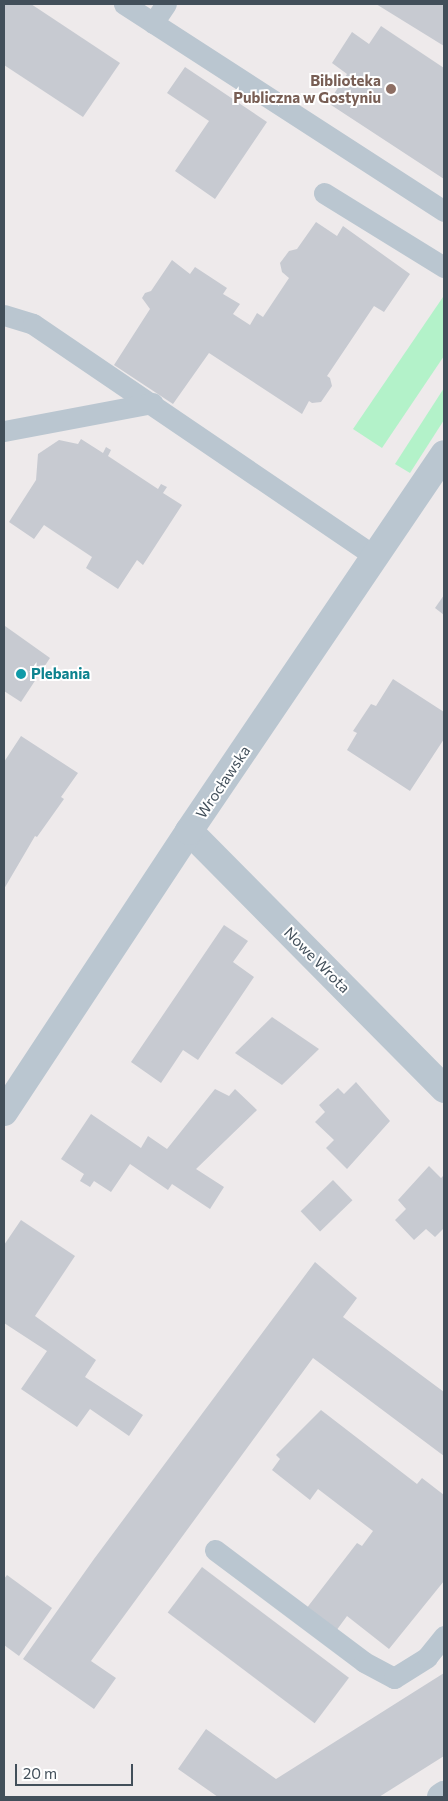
<!DOCTYPE html>
<meta charset="utf-8">
<style>
body{margin:0}
#map{position:relative;width:448px;height:1801px;overflow:hidden;background:#eeeaeb;font-family:Commissioner,sans-serif}
div>[style]{position:absolute}
.green>*{inset:0;background:#b3f2c9}
.building>*{inset:0;background:#c7cad1;transform-origin:0 0}
.service>*{height:21px;margin:-10.5px;padding:0 10.5px;transform-origin:10.5px;border-radius:10.5px;background:#bac6d0}
.minor>*{height:28px;margin:-14px;padding:0 14px;transform-origin:14px;border-radius:14px;background:#bac6d0}
.tertiary>*{height:28px;margin:-14px;padding:0 14px;transform-origin:14px;border-radius:14px;background:#bac6d0}
.dots>*{width:14px;height:14px;translate:-50% -50%;box-sizing:border-box;border:2px solid #fff;border-radius:50%}
span{translate:-50% -50%;white-space:nowrap;text-align:center;line-height:1.15;-webkit-text-stroke:4px #fff;paint-order:stroke}
.education-label{font-size:15px;color:#785e54;font-weight:700}
.right{translate:-100% -50%;text-align:right}
.culture-label{font-size:15px;color:#0d838f;font-weight:700}
.left{translate:0 -50%;text-align:left}
.street-label{font-size:15px;color:#424f5a}
.frame{position:absolute;inset:0;border:5px solid #424f5a;pointer-events:none}
.scale{position:absolute;left:15px;top:1764px;width:118px;height:22px;box-sizing:border-box;border:2px solid #424f5a;border-top:0;padding-left:6px;font-size:15px;line-height:18px;white-space:nowrap;color:#424f5a;-webkit-text-stroke:4px #fff;paint-order:stroke}
</style>
<div id="map">
<div class="green">
<i style="clip-path:polygon(443px 297px,444px 356px,382px 448px,353px 429px)"></i>
<i style="clip-path:polygon(444px 388px,444px 420px,410px 473px,395px 464px)"></i>
</div>
<div class="building">
<i style="clip-path:polygon(4px 4px,31px 4px,120px 63px,83px 117px,4px 65px)"></i>
<i style="clip-path:polygon(376px 4px,441px 4px,444px 6px,444px 46px)"></i>
<i style="clip-path:polygon(381px 26px,444px 68px,444px 179px,328px 103px,347px 74px,332px 63px,352px 32px,369px 44px)"></i>
<i style="clip-path:polygon(185px 67px,267px 122px,215px 199px,175px 171px,209px 121px,167px 93px)"></i>
<i style="clip-path:polygon(316px 222px,337px 236px,343px 226px,410px 274px,384px 312px,374px 306px,327px 376px,330px 378px,332px 386px,321px 402px,312px 403px,309px 401px,302px 414px,209px 353px,173px 404px,114px 365px,150px 309px,142px 298px,145px 293px,151px 291px,172px 260px,190px 274px,195px 267px,227px 288px,223px 294px,240px 304px,233px 314px,250px 325px,257px 313px,263px 317px,289px 278px,282px 272px,280px 263px,289px 251px,297px 249px)"></i>
<i style="clip-path:polygon(81px 439px,103px 453px,106px 447px,111px 450px,108px 456px,158px 489px,161px 484px,167px 487px,163px 493px,182px 505px,143px 565px,137px 560px,118px 589px,86px 568px,92px 557px,44px 525px,34px 539px,9px 522px,36px 480px,38px 454px,59px 440px,78px 444px)"></i>
<i style="clip-path:polygon(444px 595px,444px 615px,435px 608px)"></i>
<i style="clip-path:polygon(5px 626px,50px 658px,21px 702px,4px 691px)"></i>
<i style="clip-path:polygon(393px 679px,444px 712px,444px 739px,410px 791px,347px 750px,357px 733px,353px 731px,371px 704px,376px 706px)"></i>
<i style="clip-path:polygon(21px 736px,78px 773px,61px 797px,64px 799px,37px 837px,35px 836px,4px 889px,4px 762px)"></i>
<i style="clip-path:polygon(224px 925px,248px 941px,233px 962px,254px 977px,198px 1060px,183px 1050px,161px 1083px,131px 1062px)"></i>
<i style="clip-path:polygon(272px 1017px,319px 1049px,282px 1085px,235px 1053px)"></i>
<i style="clip-path:polygon(356px 1082px,390px 1121px,347px 1169px,326px 1148px,334px 1140px,315px 1122px,325px 1112px,319px 1105px,338px 1088px,344px 1094px)"></i>
<i style="clip-path:polygon(215px 1089px,229px 1096px,235px 1089px,257px 1110px,196px 1169px,224px 1187px,210px 1209px,172px 1184px,168px 1190px,130px 1164px,111px 1192px,94px 1181px,90px 1187px,80px 1181px,84px 1174px,61px 1159px,91px 1114px,141px 1148px,148px 1136px,167px 1149px)"></i>
<i style="clip-path:polygon(429px 1166px,441px 1178px,444px 1175px,444px 1228px,435px 1237px,426px 1229px,414px 1240px,395px 1220px,406px 1209px,398px 1200px)"></i>
<i style="left:333px;top:1180px;width:28px;height:45px;rotate:46deg"></i>
<i style="clip-path:polygon(21px 1220px,75px 1256px,35px 1316px,96px 1360px,85px 1377px,143px 1415px,129px 1436px,90px 1409px,77px 1427px,21px 1389px,47px 1351px,4px 1323px,4px 1245px)"></i>
<i style="clip-path:polygon(315px 1262px,357px 1298px,343px 1317px,444px 1392px,444px 1456px,313px 1358px,91px 1661px,116px 1678px,94px 1709px,23px 1659px,94px 1559px)"></i>
<i style="clip-path:polygon(321px 1410px,417px 1484px,422px 1478px,444px 1495px,444px 1581px,389px 1649px,347px 1616px,336px 1631px,306px 1609px,357px 1543px,362px 1546px,373px 1531px,318px 1489px,310px 1500px,272px 1470px,280px 1459px,276px 1455px)"></i>
<i style="left:202px;top:1567px;width:184px;height:57px;rotate:37deg"></i>
<i style="clip-path:polygon(7px 1575px,52px 1608px,19px 1656px,4px 1645px,4px 1579px)"></i>
<i style="clip-path:polygon(444px 1673px,444px 1756px,379px 1797px,218px 1797px,178px 1769px,206px 1729px,276px 1779px)"></i>
</div>
<div class="service">
<i style="left:124px;top:4px;width:381px;rotate:32.9deg"></i>
<i style="left:153px;top:23px;width:23px;rotate:-56deg"></i>
<i style="left:324px;top:193px;width:141px;rotate:31.7deg"></i>
<i style="left:4px;top:315px;width:30px;rotate:17deg"></i>
<i style="left:33px;top:324px;width:415px;rotate:34.2deg"></i>
<i style="left:4px;top:431px;width:151px;rotate:-10.7deg"></i>
<i style="left:215px;top:1550px;width:186px;rotate:36.9deg"></i>
<i style="left:364px;top:1662px;width:34px;rotate:28deg"></i>
<i style="left:394px;top:1678px;width:39px;rotate:-32deg"></i>
<i style="left:427px;top:1657px;width:27px;rotate:-51deg"></i>
</div>
<div class="minor">
<i style="left:189px;top:831px;width:363px;rotate:45.3deg"></i>
<i style="left:441px;top:1797px;width:4px;rotate:-34deg"></i>
</div>
<div class="tertiary">
<i style="left:4px;top:1112px;width:336px;rotate:-56.6deg"></i>
<i style="left:189px;top:831px;width:455px;rotate:-55.9deg"></i>
</div>
<div class="dots">
<i style="left:391px;top:89px;background:#8d6e63"></i>
<i style="left:21px;top:674px;background:#0f9aa8"></i>
</div>
<div class="education-label">
<span class="right" style="left:381px;top:89px">Biblioteka<br>Publiczna w Gostyniu</span>
</div>
<div class="culture-label">
<span class="left" style="left:31px;top:674px">Plebania</span>
</div>
<div class="street-label">
<span style="left:223px;top:782px;rotate:-56deg">Wrocławska</span>
<span style="left:317px;top:960px;rotate:45deg">Nowe Wrota</span>
</div>
<div class="frame"></div>
<div class="scale">20 m</div>
</div>
